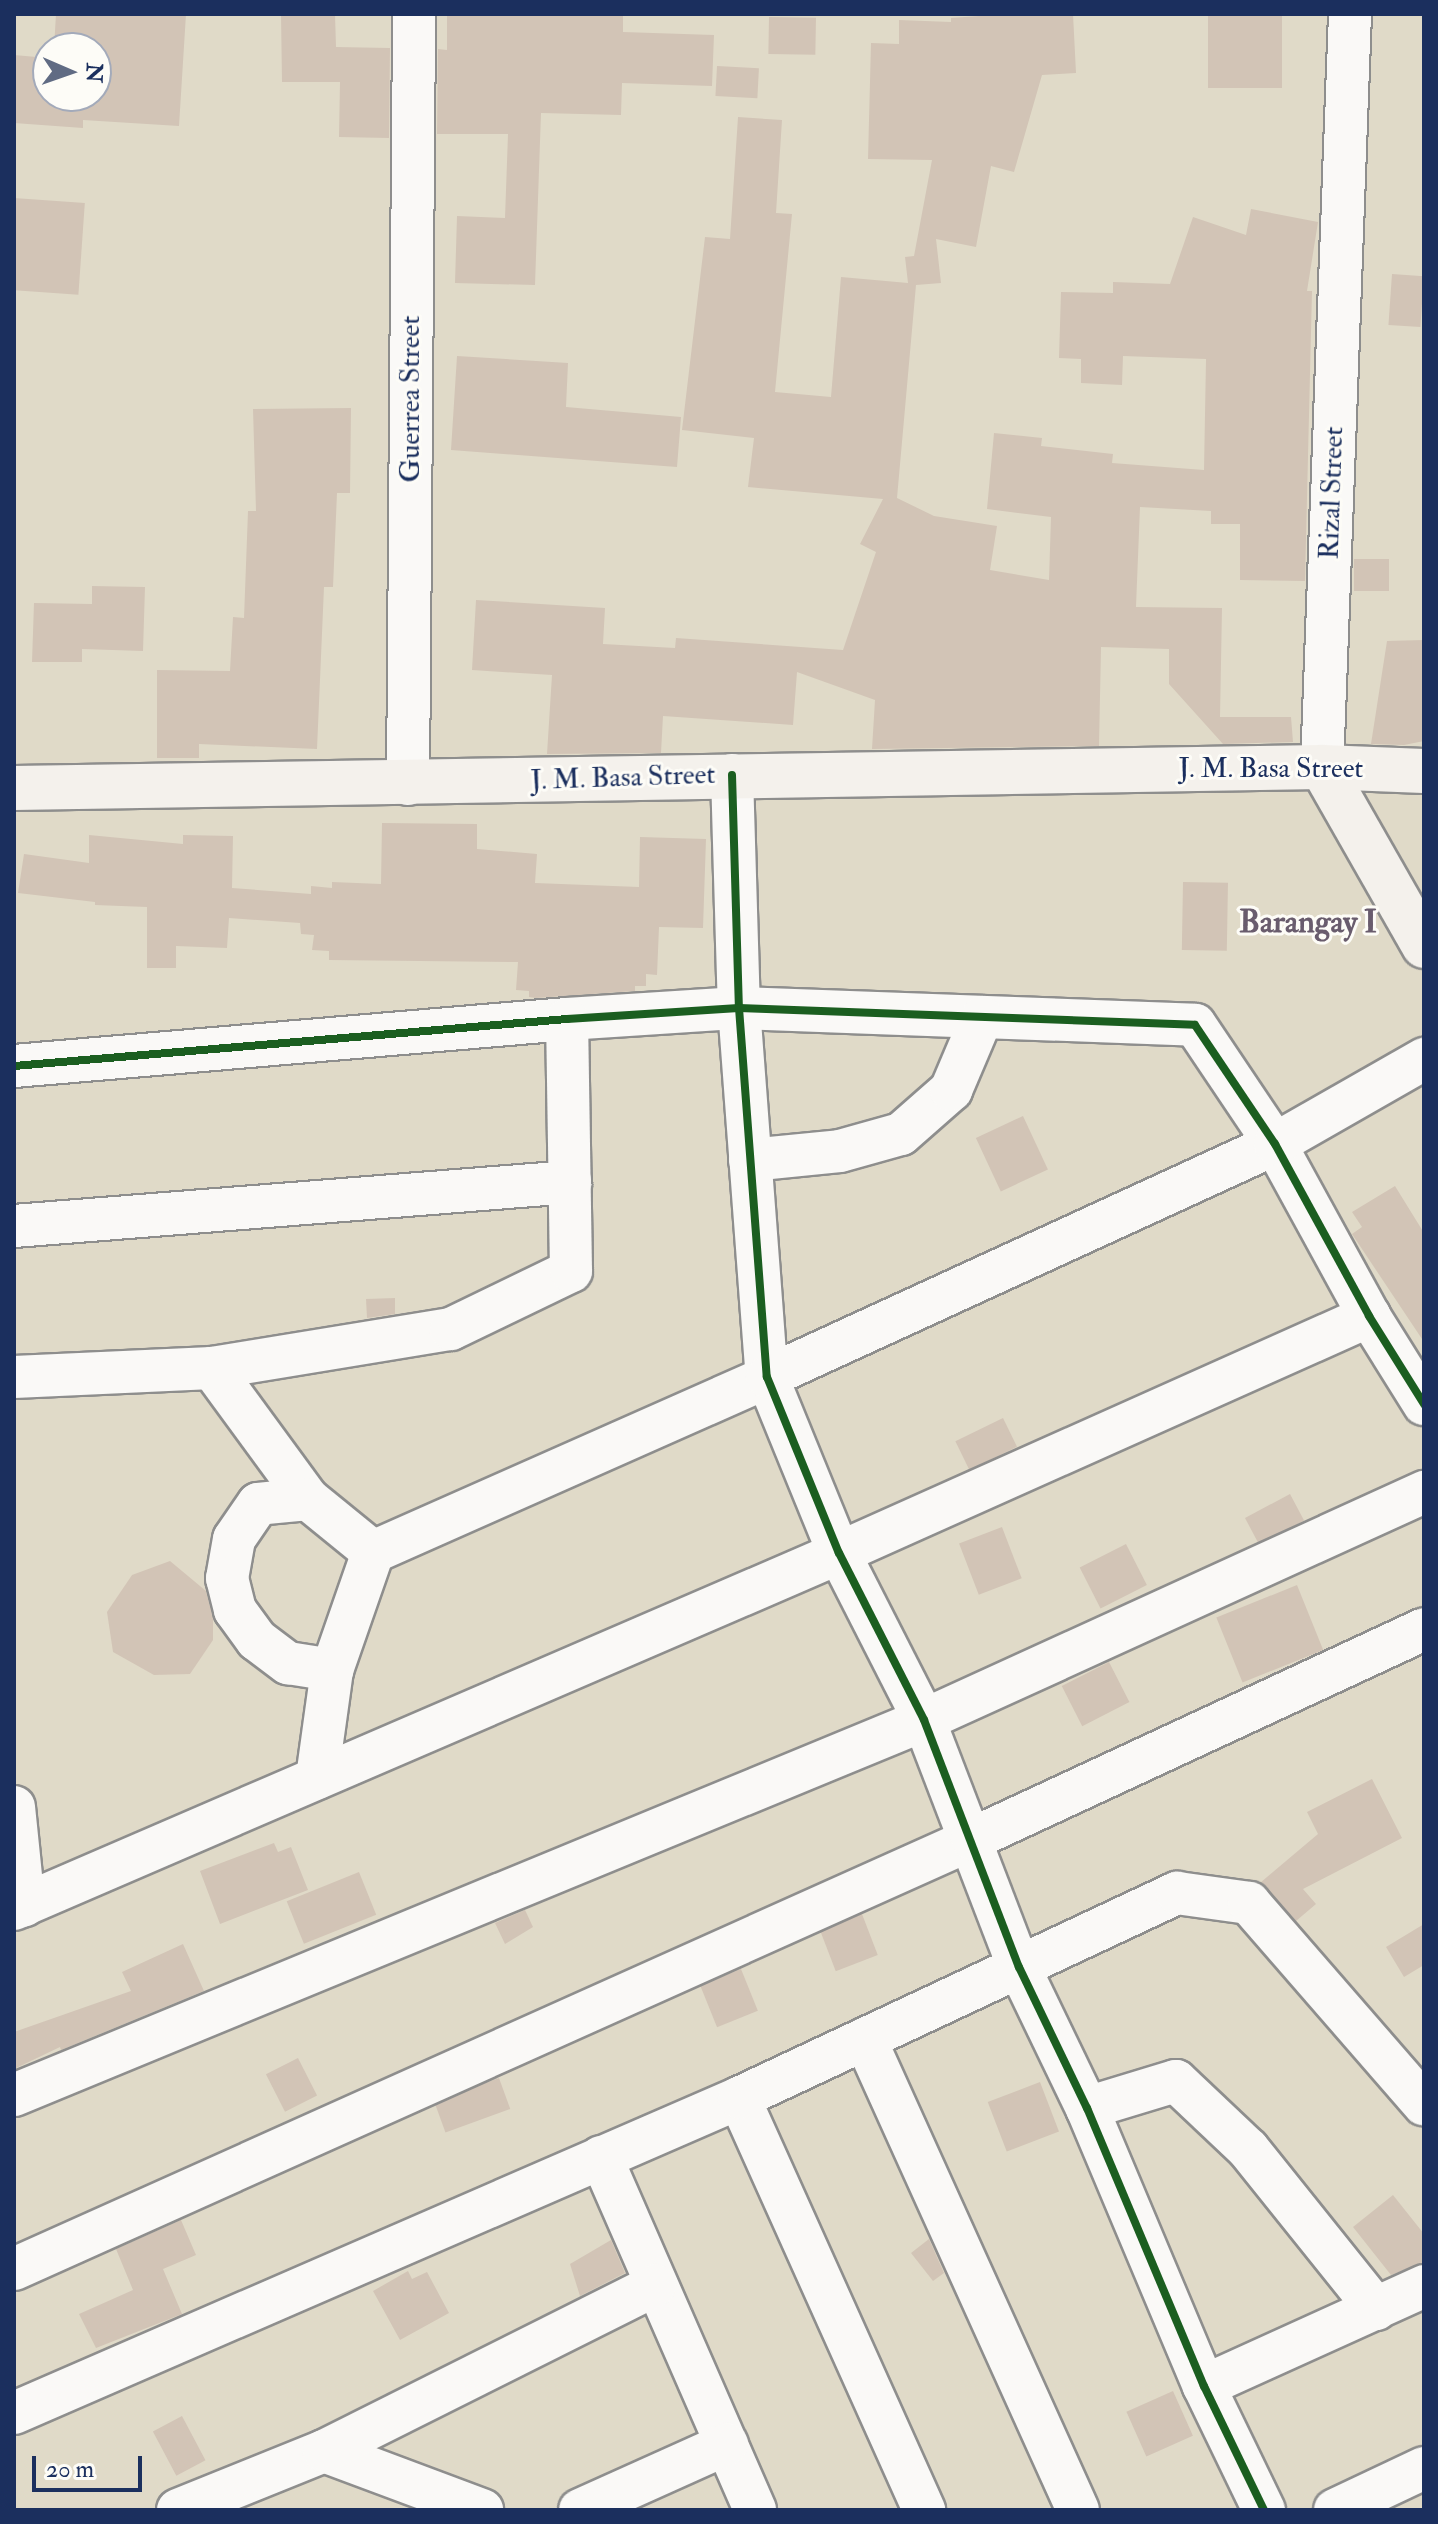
<!DOCTYPE html>
<style>
body{margin:0}
#map{position:relative;width:1438px;height:2524px;overflow:hidden;background:#e0dac8;font-family:"IM FELL Double Pica",serif}
div>[style]{position:absolute}
.building>*{inset:0;background:#d2c4b6;transform-origin:0 0}
.roads{filter:drop-shadow(2px 0 #8e8e8d) drop-shadow(-2px 0 #8e8e8d) drop-shadow(0 2px #8e8e8d) drop-shadow(0 -2px #8e8e8d)}
.street>*{height:42px;margin:-21px;padding:0 21px;transform-origin:21px;border-radius:21px;background:#faf9f7}
.secondary>*{height:44px;margin:-22px;padding:0 22px;transform-origin:22px;border-radius:22px;background:#f4f1ec}
.cycleway>*{height:8px;margin:-4px;padding:0 4px;transform-origin:4px;border-radius:4px;background:#1b5e20}
span{translate:-50% -50%;white-space:nowrap;text-align:center;line-height:1.15;-webkit-text-stroke:6px #fdfcf7;paint-order:stroke}
.street-label{font-size:28px;color:#1b2f5e}
.quarter-label{font-size:32px;color:#695c6d;font-weight:700}
.frame{position:absolute;inset:0;border:16px solid #1b2f5e;pointer-events:none}
.north{position:absolute;left:32px;top:32px;width:80px;height:80px;box-sizing:border-box;background:#fdfcf7;border:2px solid #a3aaba;border-radius:50%;rotate:92deg;font-size:22px;font-weight:700;line-height:32px;text-align:center;color:#1b2f5e}
.north::after{content:'';display:block;margin:auto;width:28px;height:36px;background:#606b83;clip-path:polygon(50% 0,100% 100%,50% 72%,0 100%)}
.scale{position:absolute;left:32px;top:2456px;width:110px;height:36px;box-sizing:border-box;border:4px solid #1b2f5e;border-top:0;padding-left:10px;font-size:24px;line-height:28px;white-space:nowrap;color:#1b2f5e;-webkit-text-stroke:6px #fdfcf7;paint-order:stroke}
</style>
<div id="map">
<div class="building">
<i style="clip-path:polygon(56px 14px,186px 14px,179px 126px,83px 120px,83px 128px,14px 123px,14px 55px,48px 58px,48px 96px,96px 96px,96px 48px,54px 48px)"></i>
<i style="clip-path:polygon(281px 14px,335px 14px,336px 47px,390px 48px,389px 138px,339px 137px,340px 82px,282px 82px)"></i>
<i style="clip-path:polygon(447px 14px,623px 14px,623px 32px,714px 35px,712px 86px,622px 83px,621px 115px,541px 113px,535px 285px,455px 283px,457px 216px,505px 218px,508px 134px,437px 134px,438px 49px,447px 50px)"></i>
<i style="clip-path:polygon(1007px 14px,1073px 14px,1076px 73px,1042px 75px,1014px 172px,991px 166px,976px 247px,936px 239px,941px 283px,916px 285px,897px 498px,934px 516px,997px 526px,990px 570px,1049px 580px,1051px 517px,987px 509px,994px 433px,1042px 438px,1041px 446px,1113px 454px,1112px 463px,1204px 470px,1206px 359px,1123px 356px,1122px 385px,1081px 383px,1081px 359px,1059px 358px,1061px 292px,1113px 293px,1113px 282px,1170px 284px,1193px 217px,1246px 235px,1251px 209px,1318px 222px,1307px 291px,1312px 291px,1305px 581px,1240px 580px,1240px 524px,1211px 524px,1211px 511px,1140px 507px,1136px 607px,1222px 608px,1220px 717px,1291px 717px,1293px 742px,1223px 744px,1169px 684px,1169px 649px,1101px 647px,1099px 746px,872px 749px,875px 700px,797px 672px,793px 725px,663px 716px,661px 753px,547px 754px,552px 675px,472px 670px,476px 600px,605px 608px,603px 644px,675px 648px,676px 638px,843px 650px,876px 552px,860px 544px,883px 499px,748px 487px,754px 438px,682px 430px,705px 237px,730px 239px,738px 117px,782px 120px,776px 213px,792px 214px,775px 392px,831px 397px,841px 277px,908px 283px,905px 257px,914px 256px,932px 160px,868px 159px,871px 43px,899px 44px,899px 20px,951px 22px,951px 18px)"></i>
<i style="left:1208px;top:14px;width:74px;height:74px"></i>
<i style="left:769px;top:17px;width:47px;height:37px;rotate:1deg"></i>
<i style="left:717px;top:66px;width:42px;height:30px;rotate:3deg"></i>
<i style="left:14px;top:198px;width:71px;height:92px;rotate:4deg"></i>
<i style="left:1392px;top:274px;width:32px;height:51px;rotate:4deg"></i>
<i style="clip-path:polygon(457px 356px,568px 363px,566px 407px,681px 417px,677px 467px,451px 450px)"></i>
<i style="clip-path:polygon(351px 408px,350px 493px,337px 493px,333px 587px,324px 587px,317px 749px,199px 744px,199px 758px,157px 758px,157px 670px,230px 671px,233px 617px,244px 618px,248px 511px,256px 511px,253px 409px)"></i>
<i style="left:1354px;top:559px;width:35px;height:32px"></i>
<i style="clip-path:polygon(92px 586px,145px 587px,143px 651px,82px 649px,82px 662px,32px 662px,34px 603px,92px 604px)"></i>
<i style="clip-path:polygon(1424px 640px,1424px 741px,1404px 745px,1371px 744px,1387px 641px)"></i>
<i style="clip-path:polygon(382px 823px,477px 824px,477px 849px,537px 854px,535px 883px,639px 887px,640px 837px,706px 839px,703px 928px,659px 927px,657px 975px,646px 974px,646px 986px,635px 986px,635px 991px,536px 998px,529px 997px,529px 991px,516px 990px,518px 962px,329px 960px,329px 951px,312px 950px,314px 935px,301px 934px,300px 923px,229px 918px,227px 948px,176px 946px,176px 968px,147px 968px,147px 907px,95px 905px,95px 902px,18px 893px,24px 854px,89px 863px,89px 835px,183px 844px,183px 835px,233px 836px,232px 888px,311px 894px,311px 886px,332px 888px,332px 882px,381px 884px)"></i>
<i style="left:1183px;top:882px;width:45px;height:68px;rotate:1deg"></i>
<i style="left:1023px;top:1116px;width:59px;height:52px;rotate:65deg"></i>
<i style="clip-path:polygon(1395px 1186px,1424px 1233px,1424px 1342px,1352px 1234px,1362px 1227px,1352px 1212px)"></i>
<i style="clip-path:polygon(395px 1298px,395px 1314px,367px 1318px,366px 1299px)"></i>
<i style="left:1003px;top:1418px;width:32px;height:53px;rotate:64deg"></i>
<i style="left:1290px;top:1494px;width:30px;height:51px;rotate:62deg"></i>
<i style="left:1002px;top:1527px;width:55px;height:46px;rotate:69deg"></i>
<i style="left:1126px;top:1544px;width:46px;height:52px;rotate:63deg"></i>
<i style="clip-path:polygon(170px 1561px,206px 1591px,213px 1618px,213px 1640px,190px 1674px,154px 1675px,113px 1652px,107px 1612px,132px 1575px)"></i>
<i style="left:1297px;top:1585px;width:70px;height:87px;rotate:68deg"></i>
<i style="left:1109px;top:1662px;width:45px;height:53px;rotate:63deg"></i>
<i style="clip-path:polygon(1372px 1779px,1402px 1838px,1303px 1889px,1316px 1904px,1296px 1921px,1260px 1883px,1318px 1834px,1307px 1812px)"></i>
<i style="clip-path:polygon(274px 1843px,278px 1852px,291px 1847px,308px 1890px,220px 1924px,200px 1871px)"></i>
<i style="left:359px;top:1872px;width:46px;height:78px;rotate:68deg"></i>
<i style="clip-path:polygon(525px 1910px,533px 1927px,505px 1944px,495px 1923px)"></i>
<i style="left:862px;top:1914px;width:44px;height:45px;rotate:69deg"></i>
<i style="clip-path:polygon(1424px 1924px,1424px 1965px,1404px 1977px,1386px 1947px)"></i>
<i style="clip-path:polygon(183px 1944px,204px 1991px,61px 2050px,60px 2047px,14px 2069px,14px 2032px,131px 1991px,122px 1972px)"></i>
<i style="left:741px;top:1969px;width:45px;height:44px;rotate:68deg"></i>
<i style="left:298px;top:2058px;width:42px;height:36px;rotate:63deg"></i>
<i style="left:499px;top:2078px;width:33px;height:69px;rotate:70deg"></i>
<i style="left:1040px;top:2082px;width:53px;height:56px;rotate:69deg"></i>
<i style="clip-path:polygon(1393px 2195px,1424px 2234px,1424px 2262px,1391px 2275px,1353px 2227px)"></i>
<i style="clip-path:polygon(181px 2220px,196px 2255px,163px 2269px,182px 2314px,96px 2348px,79px 2314px,133px 2290px,116px 2249px)"></i>
<i style="clip-path:polygon(929px 2239px,944px 2273px,933px 2281px,911px 2253px)"></i>
<i style="clip-path:polygon(611px 2240px,625px 2273px,580px 2296px,570px 2264px)"></i>
<i style="clip-path:polygon(408px 2271px,412px 2279px,427px 2272px,449px 2313px,400px 2340px,373px 2291px)"></i>
<i style="left:1173px;top:2391px;width:49px;height:51px;rotate:66deg"></i>
<i style="left:182px;top:2416px;width:50px;height:33px;rotate:62deg"></i>
</div>
<div class="roads">
<div class="street">
<i style="left:1322px;top:767px;width:754px;rotate:-87.87deg"></i>
<i style="left:732px;top:775px;width:233px;rotate:88.3deg"></i>
<i style="left:739px;top:1008px;width:370px;rotate:85.7deg"></i>
<i style="left:767px;top:1377px;width:190px;rotate:67.8deg"></i>
<i style="left:839px;top:1553px;width:187px;rotate:63deg"></i>
<i style="left:924px;top:1720px;width:265px;rotate:69deg"></i>
<i style="left:1019px;top:1967px;width:157px;rotate:64.3deg"></i>
<i style="left:1087px;top:2108px;width:302px;rotate:67.2deg"></i>
<i style="left:1204px;top:2386px;width:138px;rotate:64.2deg"></i>
<i style="left:408px;top:784px;width:770px;rotate:-89.55deg"></i>
<i style="left:14px;top:1066px;width:555px;rotate:-4.86deg"></i>
<i style="left:567px;top:1019px;width:172px;rotate:-3.7deg"></i>
<i style="left:739px;top:1008px;width:456px;rotate:2.1deg"></i>
<i style="left:1195px;top:1025px;width:143px;rotate:56.1deg"></i>
<i style="left:1275px;top:1144px;width:196px;rotate:61.3deg"></i>
<i style="left:1369px;top:1316px;width:104px;rotate:58deg"></i>
<i style="left:750px;top:1160px;width:90px;rotate:-5.7deg"></i>
<i style="left:840px;top:1151px;width:63px;rotate:-15.6deg"></i>
<i style="left:901px;top:1134px;width:67px;rotate:-41.3deg"></i>
<i style="left:951px;top:1090px;width:79px;rotate:-67deg"></i>
<i style="left:14px;top:1226px;width:558px;rotate:-4.52deg"></i>
<i style="left:212px;top:1368px;width:162px;rotate:53.8deg"></i>
<i style="left:308px;top:1499px;width:84px;rotate:39.2deg"></i>
<i style="left:373px;top:1552px;width:431px;rotate:-23.9deg"></i>
<i style="left:767px;top:1377px;width:559px;rotate:-24.64deg"></i>
<i style="left:1275px;top:1144px;width:172px;rotate:-29.7deg"></i>
<i style="left:14px;top:1377px;width:198px;rotate:-2.6deg"></i>
<i style="left:212px;top:1368px;width:242px;rotate:-9.3deg"></i>
<i style="left:451px;top:1329px;width:133px;rotate:-25.8deg"></i>
<i style="left:571px;top:1271px;width:252px;rotate:-90.9deg"></i>
<i style="left:308px;top:1499px;width:50px;rotate:174.3deg"></i>
<i style="left:258px;top:1504px;width:42px;rotate:124.4deg"></i>
<i style="left:234px;top:1539px;width:40px;rotate:100deg"></i>
<i style="left:227px;top:1578px;width:33px;rotate:76deg"></i>
<i style="left:235px;top:1610px;width:37px;rotate:54deg"></i>
<i style="left:257px;top:1640px;width:39px;rotate:37deg"></i>
<i style="left:288px;top:1663px;width:45px;rotate:9deg"></i>
<i style="left:317px;top:1778px;width:109px;rotate:-82.1deg"></i>
<i style="left:332px;top:1670px;width:125px;rotate:-70.8deg"></i>
<i style="left:14px;top:1807px;width:99px;rotate:84.2deg"></i>
<i style="left:14px;top:1909px;width:899px;rotate:-23.34deg"></i>
<i style="left:839px;top:1553px;width:581px;rotate:-24.09deg"></i>
<i style="left:865px;top:2039px;width:517px;rotate:65.67deg"></i>
<i style="left:14px;top:2095px;width:984px;rotate:-22.4deg"></i>
<i style="left:924px;top:1720px;width:550px;rotate:-24.51deg"></i>
<i style="left:739px;top:2098px;width:452px;rotate:65.8deg"></i>
<i style="left:1087px;top:2108px;width:93px;rotate:-16.9deg"></i>
<i style="left:1176px;top:2081px;width:99px;rotate:43.4deg"></i>
<i style="left:1248px;top:2149px;width:205px;rotate:51.3deg"></i>
<i style="left:601px;top:2157px;width:385px;rotate:66.4deg"></i>
<i style="left:14px;top:2269px;width:1050px;rotate:-24.17deg"></i>
<i style="left:972px;top:1839px;width:498px;rotate:-24.9deg"></i>
<i style="left:1204px;top:2386px;width:242px;rotate:-24.4deg"></i>
<i style="left:14px;top:2413px;width:790px;rotate:-23.48deg"></i>
<i style="left:739px;top:2098px;width:484px;rotate:-25.1deg"></i>
<i style="left:1177px;top:1893px;width:73px;rotate:7.9deg"></i>
<i style="left:1249px;top:1903px;width:267px;rotate:49deg"></i>
<i style="left:324px;top:2451px;width:169px;rotate:20.5deg"></i>
<i style="left:178px;top:2510px;width:157px;rotate:-22deg"></i>
<i style="left:324px;top:2451px;width:370px;rotate:-26.6deg"></i>
<i style="left:580px;top:2510px;width:161px;rotate:-24.2deg"></i>
<i style="left:1335px;top:2510px;width:98px;rotate:-25.3deg"></i>
</div>
<div class="secondary">
<i style="left:1322px;top:767px;width:206px;rotate:60.3deg"></i>
<i style="left:14px;top:788px;width:1308px;rotate:-0.92deg"></i>
<i style="left:1322px;top:767px;width:102px;rotate:2.2deg"></i>
</div>
</div>
<div class="cycleway">
<i style="left:732px;top:775px;width:233px;rotate:88.3deg"></i>
<i style="left:739px;top:1008px;width:370px;rotate:85.7deg"></i>
<i style="left:767px;top:1377px;width:190px;rotate:67.8deg"></i>
<i style="left:839px;top:1553px;width:187px;rotate:63deg"></i>
<i style="left:924px;top:1720px;width:265px;rotate:69deg"></i>
<i style="left:1019px;top:1967px;width:157px;rotate:64.3deg"></i>
<i style="left:1087px;top:2108px;width:302px;rotate:67.2deg"></i>
<i style="left:1204px;top:2386px;width:138px;rotate:64.2deg"></i>
<i style="left:14px;top:1066px;width:555px;rotate:-4.86deg"></i>
<i style="left:567px;top:1019px;width:172px;rotate:-3.7deg"></i>
<i style="left:739px;top:1008px;width:456px;rotate:2.1deg"></i>
<i style="left:1195px;top:1025px;width:143px;rotate:56.1deg"></i>
<i style="left:1275px;top:1144px;width:196px;rotate:61.3deg"></i>
<i style="left:1369px;top:1316px;width:104px;rotate:58deg"></i>
</div>
<div class="street-label">
<span style="left:411px;top:399px;rotate:-90deg">Guerrea Street</span>
<span style="left:1332px;top:493px;rotate:-88deg">Rizal Street</span>
<span style="left:1271px;top:769px">J. M. Basa Street</span>
<span style="left:623px;top:778px;rotate:-2deg">J. M. Basa Street</span>
</div>
<div class="quarter-label">
<span style="left:1308px;top:922px">Barangay I</span>
</div>
<div class="frame"></div>
<div class="north">N</div>
<div class="scale">20 m</div>
</div>
